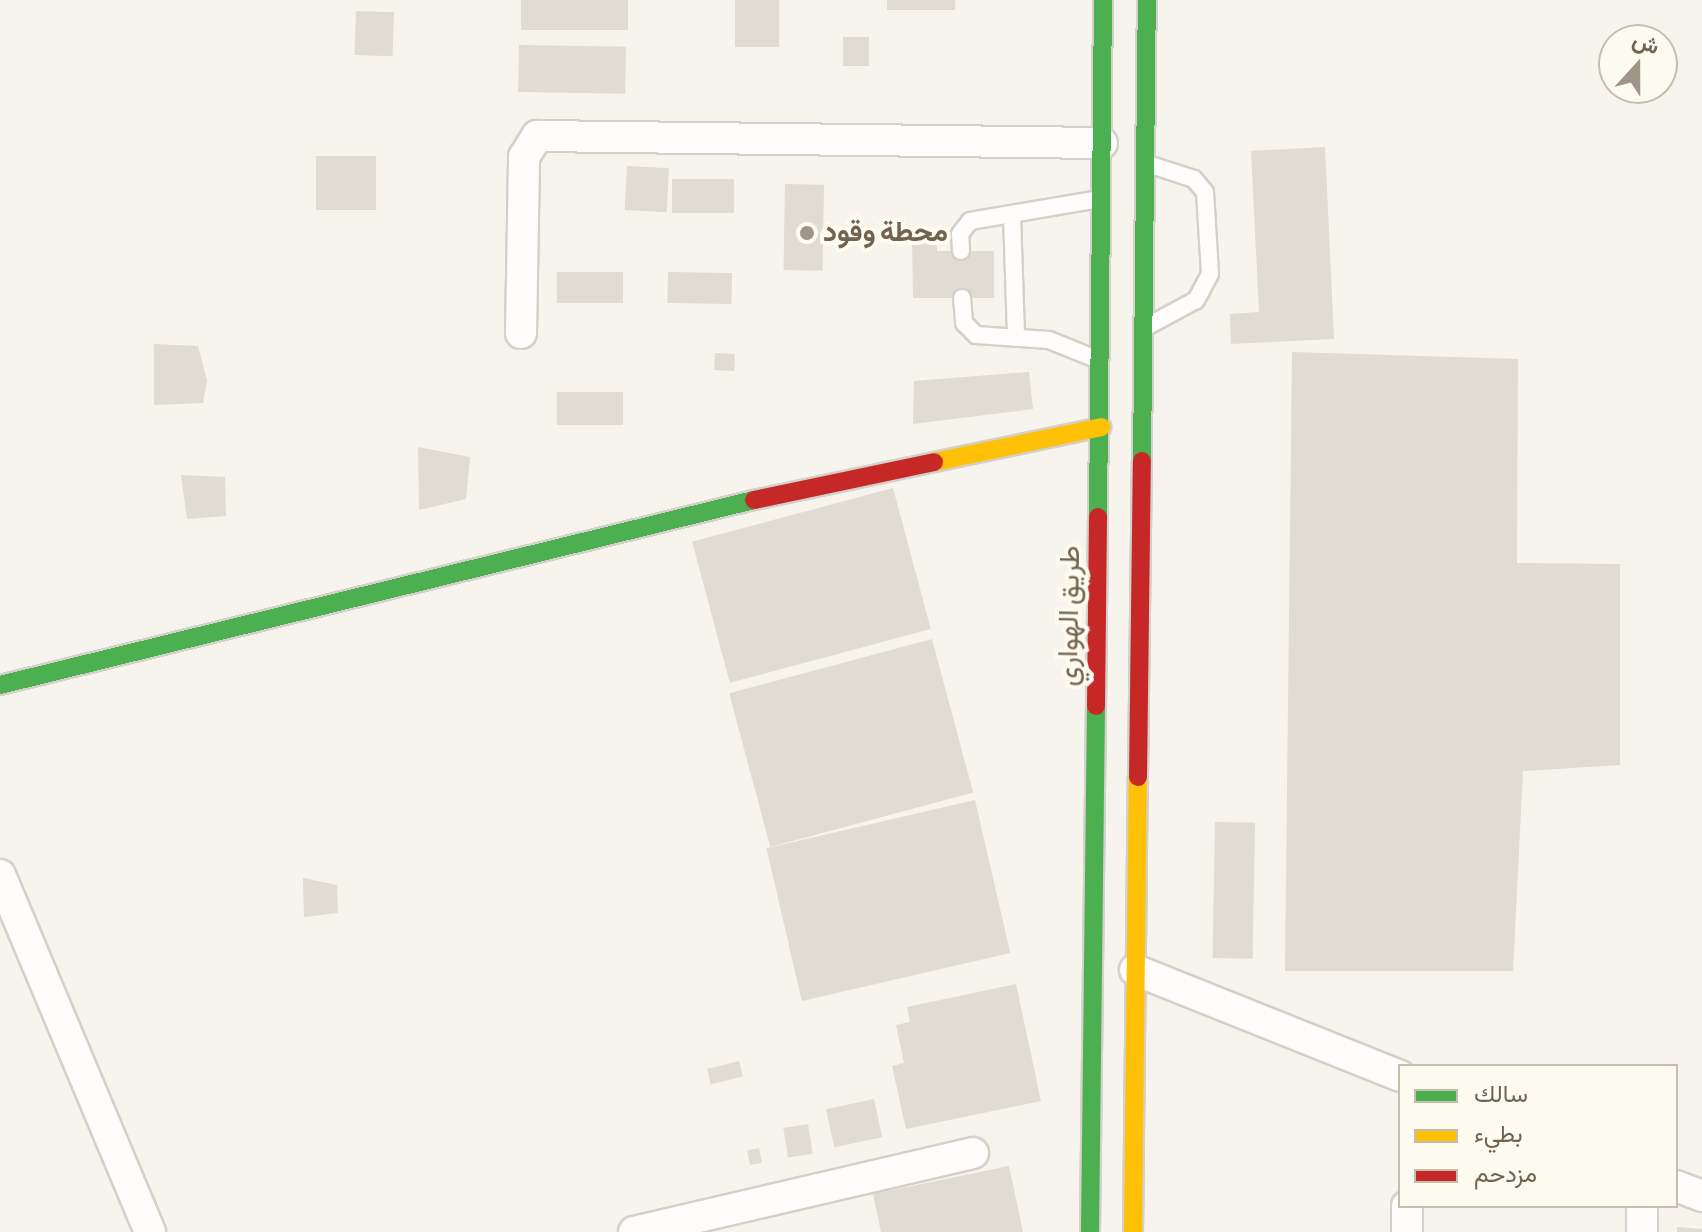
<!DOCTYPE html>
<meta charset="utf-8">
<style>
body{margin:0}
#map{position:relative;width:1702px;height:1232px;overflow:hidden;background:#f6f4ed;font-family:"Alegreya Sans",Vazirmatn,sans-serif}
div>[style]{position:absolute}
.building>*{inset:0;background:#e0dbd3;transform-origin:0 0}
.roads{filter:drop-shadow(2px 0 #d4d0ca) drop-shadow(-2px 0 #d4d0ca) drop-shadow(0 2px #d4d0ca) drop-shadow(0 -2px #d4d0ca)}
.lane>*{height:16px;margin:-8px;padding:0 8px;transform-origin:8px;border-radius:8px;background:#fefdfc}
.street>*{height:30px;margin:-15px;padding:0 15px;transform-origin:15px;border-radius:15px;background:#fefdfc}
.fast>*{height:18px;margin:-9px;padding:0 9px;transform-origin:9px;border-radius:9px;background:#4caf50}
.slow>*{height:18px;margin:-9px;padding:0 9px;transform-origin:9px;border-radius:9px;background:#ffc107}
.jam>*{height:18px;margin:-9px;padding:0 9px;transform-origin:9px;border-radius:9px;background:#c62828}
.dots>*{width:22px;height:22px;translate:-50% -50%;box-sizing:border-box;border:4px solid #fdfbf0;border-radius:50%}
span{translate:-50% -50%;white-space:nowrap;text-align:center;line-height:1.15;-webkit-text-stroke:8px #fdfbf0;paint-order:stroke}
.poi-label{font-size:28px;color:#726350;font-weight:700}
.left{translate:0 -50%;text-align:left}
.street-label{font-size:28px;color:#726350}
.legend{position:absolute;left:1398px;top:1064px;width:280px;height:144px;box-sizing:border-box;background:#fdfbf0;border:2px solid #c5beb0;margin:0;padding:10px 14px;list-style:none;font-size:24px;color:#726350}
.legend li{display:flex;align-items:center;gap:16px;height:40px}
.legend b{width:40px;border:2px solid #c5beb0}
.north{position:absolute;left:1598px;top:24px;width:80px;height:80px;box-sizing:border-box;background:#fdfbf0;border:2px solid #c5beb0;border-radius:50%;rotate:21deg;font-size:22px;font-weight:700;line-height:32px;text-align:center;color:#726350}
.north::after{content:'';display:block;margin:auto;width:28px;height:36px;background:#a09687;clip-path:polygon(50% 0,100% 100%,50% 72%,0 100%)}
</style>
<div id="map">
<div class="building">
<i style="left:521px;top:0;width:107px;height:30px"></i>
<i style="left:735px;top:0;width:44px;height:47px"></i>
<i style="left:887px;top:0;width:68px;height:10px"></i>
<i style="left:356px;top:11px;width:38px;height:44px;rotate:2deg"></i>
<i style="left:843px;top:37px;width:26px;height:29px"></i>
<i style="left:519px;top:45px;width:107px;height:47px;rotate:1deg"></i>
<i style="clip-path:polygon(1325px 147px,1334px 339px,1231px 344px,1230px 314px,1259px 312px,1251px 151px)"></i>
<i style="left:316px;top:156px;width:60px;height:54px"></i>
<i style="left:627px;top:166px;width:42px;height:44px;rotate:3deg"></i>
<i style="left:672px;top:179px;width:62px;height:34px"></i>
<i style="left:785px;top:184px;width:39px;height:86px;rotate:1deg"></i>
<i style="clip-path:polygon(912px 237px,937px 237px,937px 251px,994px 251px,994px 298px,913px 298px)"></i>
<i style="left:557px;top:272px;width:66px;height:31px"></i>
<i style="left:668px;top:272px;width:64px;height:31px;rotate:1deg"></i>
<i style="clip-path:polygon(154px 344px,198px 346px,207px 381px,203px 403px,154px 405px)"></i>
<i style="clip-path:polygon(1292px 352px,1518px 359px,1517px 563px,1620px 564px,1620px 765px,1523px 771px,1513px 971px,1285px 971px)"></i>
<i style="left:715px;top:353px;width:20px;height:17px;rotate:3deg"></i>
<i style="clip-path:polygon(1029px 372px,1033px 409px,913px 424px,914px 381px)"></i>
<i style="left:557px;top:392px;width:66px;height:33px"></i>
<i style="clip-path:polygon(418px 447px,470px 457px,466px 499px,419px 510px)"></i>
<i style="clip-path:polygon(181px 475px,225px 477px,226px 516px,187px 519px)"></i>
<i style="left:893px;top:488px;width:146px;height:208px;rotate:75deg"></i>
<i style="left:932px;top:639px;width:159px;height:210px;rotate:75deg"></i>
<i style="left:975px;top:800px;width:157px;height:214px;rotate:77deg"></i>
<i style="left:1215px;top:822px;width:40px;height:136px;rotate:1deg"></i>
<i style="clip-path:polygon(303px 878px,337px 885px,338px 913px,304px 917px)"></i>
<i style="clip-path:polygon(1016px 984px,1041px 1101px,906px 1129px,892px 1066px,904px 1063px,896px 1025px,910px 1022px,907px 1007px)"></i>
<i style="left:739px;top:1061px;width:16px;height:33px;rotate:76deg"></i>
<i style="left:874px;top:1099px;width:39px;height:49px;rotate:78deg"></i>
<i style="left:808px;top:1124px;width:30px;height:25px;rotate:81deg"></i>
<i style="left:759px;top:1148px;width:15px;height:12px;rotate:79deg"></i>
<i style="clip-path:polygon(1009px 1166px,1023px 1232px,881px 1232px,873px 1194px)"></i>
<i style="clip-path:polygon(1677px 1227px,1702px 1229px,1702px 1232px,1677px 1232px)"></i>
</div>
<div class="roads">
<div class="lane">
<i style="left:1148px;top:164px;width:48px;rotate:18.1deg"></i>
<i style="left:1194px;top:179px;width:17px;rotate:50deg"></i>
<i style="left:1205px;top:192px;width:82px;rotate:86.5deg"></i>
<i style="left:1210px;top:274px;width:30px;rotate:118deg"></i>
<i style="left:1196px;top:300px;width:55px;rotate:151.6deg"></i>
<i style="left:1012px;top:215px;width:123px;rotate:88.1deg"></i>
<i style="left:961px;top:251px;width:17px;rotate:-93deg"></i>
<i style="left:960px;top:234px;width:16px;rotate:-52deg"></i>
<i style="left:970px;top:221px;width:132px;rotate:-9.6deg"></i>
<i style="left:962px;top:298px;width:25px;rotate:85deg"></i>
<i style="left:964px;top:323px;width:17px;rotate:45deg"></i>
<i style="left:976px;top:335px;width:73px;rotate:3.9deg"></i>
<i style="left:1049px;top:340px;width:51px;rotate:22deg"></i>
</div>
<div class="street">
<i style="left:521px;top:333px;width:176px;rotate:-89deg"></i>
<i style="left:524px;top:157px;width:25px;rotate:-58deg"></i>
<i style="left:537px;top:136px;width:565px;rotate:0.71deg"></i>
<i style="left:0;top:875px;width:387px;rotate:67.2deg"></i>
<i style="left:1135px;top:970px;width:285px;rotate:21.8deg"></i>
<i style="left:1676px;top:1186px;width:28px;rotate:21deg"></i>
<i style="left:634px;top:1232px;width:348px;rotate:-13.1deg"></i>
<i style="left:1407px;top:1232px;width:26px;rotate:-90deg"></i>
<i style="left:1642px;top:1232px;width:26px;rotate:-90deg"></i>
</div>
<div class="fast">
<i style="left:1142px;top:461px;width:461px;rotate:-89.4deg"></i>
<i style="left:1098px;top:517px;width:517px;rotate:-89.45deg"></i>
<i style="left:0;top:685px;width:776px;rotate:-13.79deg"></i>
<i style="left:1090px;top:1232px;width:526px;rotate:-89.35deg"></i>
</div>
<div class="slow">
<i style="left:934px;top:462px;width:171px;rotate:-11.8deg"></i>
<i style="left:1133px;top:1232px;width:455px;rotate:-89.4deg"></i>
</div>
<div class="jam">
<i style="left:754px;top:500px;width:184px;rotate:-11.9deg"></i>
<i style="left:1096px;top:706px;width:189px;rotate:-89.4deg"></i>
<i style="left:1138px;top:777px;width:316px;rotate:-89.3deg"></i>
</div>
</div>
<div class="dots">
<i style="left:807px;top:233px;background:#a09687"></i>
</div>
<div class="poi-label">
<span class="left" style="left:823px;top:233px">محطة وقود</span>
</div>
<div class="street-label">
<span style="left:1070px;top:616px;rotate:-89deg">طريق الهواري</span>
</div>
<ul class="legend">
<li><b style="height:10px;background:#4caf50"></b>سالك</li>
<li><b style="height:10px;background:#ffc107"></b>بطيء</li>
<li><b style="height:10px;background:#c62828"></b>مزدحم</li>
</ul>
<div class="north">ش</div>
</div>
